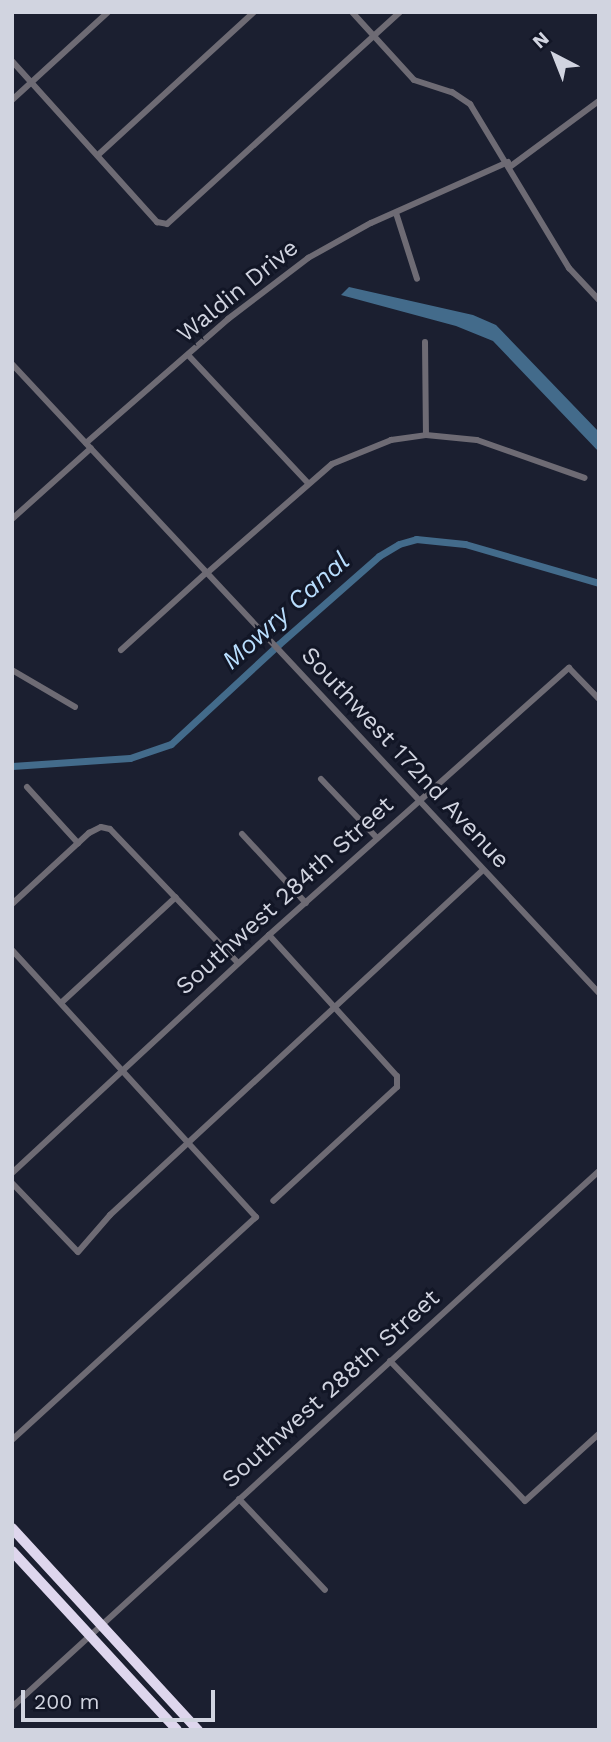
<!DOCTYPE html>
<style>
body{margin:0}
#map{position:relative;width:611px;height:1742px;overflow:hidden;background:#1b1f30;font-family:"Work Sans",sans-serif}
div>[style]{position:absolute}
.water>*{inset:0;background:#436b8b}
.canal>*{height:7px;margin:-3.5px;padding:0 3.5px;transform-origin:3.5px;border-radius:3.5px;background:#436b8b}
.minor>*{height:6px;margin:-3px;padding:0 3px;transform-origin:3px;border-radius:3px;background:#6e6b74}
.highway>*{height:10px;margin:-5px;padding:0 5px;transform-origin:5px;border-radius:5px;background:#ded6ed}
span{translate:-50% -50%;white-space:nowrap;text-align:center;line-height:1.15;-webkit-text-stroke:6px #121626;paint-order:stroke}
.street-label{font-size:24px;color:#d1d4e0}
.water-label{font-size:26px;color:#b9defe;font-style:italic}
.frame{position:absolute;inset:0;border:14px solid #d1d4e0;pointer-events:none}
.north{position:absolute;left:520px;top:21px;width:70px;height:70px;-webkit-text-stroke:5px #121626;paint-order:stroke;rotate:318deg;font-size:19px;font-weight:700;line-height:28px;text-align:center;color:#d1d4e0}
.north::after{content:'';display:block;margin:auto;width:24px;height:32px;background:#d1d4e0;clip-path:polygon(50% 0,100% 100%,50% 72%,0 100%)}
.scale{position:absolute;left:21px;top:1690px;width:194px;height:32px;box-sizing:border-box;border:4px solid #d1d4e0;border-top:0;padding-left:9px;font-size:21px;line-height:24px;white-space:nowrap;color:#d1d4e0;-webkit-text-stroke:5px #121626;paint-order:stroke}
</style>
<div id="map">
<div class="water">
<i style="clip-path:polygon(349px 287px,473px 315px,496px 325px,599px 432px,599px 452px,493px 341px,456px 326px,341px 295px)"></i>
</div>
<div class="canal">
<i style="left:12px;top:766px;width:118px;rotate:-3.9deg"></i>
<i style="left:130px;top:758px;width:43px;rotate:-18.9deg"></i>
<i style="left:171px;top:744px;width:147px;rotate:-42.8deg"></i>
<i style="left:279px;top:644px;width:133px;rotate:-41.3deg"></i>
<i style="left:379px;top:556px;width:23px;rotate:-31deg"></i>
<i style="left:399px;top:544px;width:18px;rotate:-16deg"></i>
<i style="left:416px;top:539px;width:49px;rotate:5.8deg"></i>
<i style="left:465px;top:544px;width:140px;rotate:16.2deg"></i>
</div>
<div class="minor">
<i style="left:352px;top:12px;width:92px;rotate:47.6deg"></i>
<i style="left:414px;top:80px;width:40px;rotate:18deg"></i>
<i style="left:452px;top:92px;width:22px;rotate:34deg"></i>
<i style="left:470px;top:104px;width:192px;rotate:58.9deg"></i>
<i style="left:569px;top:268px;width:44px;rotate:46.8deg"></i>
<i style="left:12px;top:61px;width:217px;rotate:48deg"></i>
<i style="left:157px;top:222px;width:10px;rotate:11deg"></i>
<i style="left:167px;top:224px;width:315px;rotate:-42.3deg"></i>
<i style="left:12px;top:100px;width:130px;rotate:-42.5deg"></i>
<i style="left:98px;top:155px;width:212px;rotate:-42.5deg"></i>
<i style="left:511px;top:166px;width:109px;rotate:-36.5deg"></i>
<i style="left:396px;top:213px;width:69px;rotate:72.3deg"></i>
<i style="left:425px;top:342px;width:93px;rotate:89.4deg"></i>
<i style="left:189px;top:356px;width:173px;rotate:46.9deg"></i>
<i style="left:12px;top:364px;width:860px;rotate:46.98deg"></i>
<i style="left:86px;top:443px;width:189px;rotate:-41.1deg"></i>
<i style="left:228px;top:319px;width:101px;rotate:-37.3deg"></i>
<i style="left:308px;top:258px;width:72px;rotate:-29.1deg"></i>
<i style="left:371px;top:223px;width:150px;rotate:-24deg"></i>
<i style="left:12px;top:519px;width:106px;rotate:-41.9deg"></i>
<i style="left:207px;top:573px;width:166px;rotate:-41.1deg"></i>
<i style="left:332px;top:464px;width:64px;rotate:-22.1deg"></i>
<i style="left:391px;top:440px;width:35px;rotate:-8deg"></i>
<i style="left:426px;top:435px;width:51px;rotate:5.6deg"></i>
<i style="left:477px;top:440px;width:114px;rotate:19.4deg"></i>
<i style="left:121px;top:650px;width:115px;rotate:-42.2deg"></i>
<i style="left:12px;top:670px;width:73px;rotate:30.4deg"></i>
<i style="left:321px;top:779px;width:81px;rotate:46.5deg"></i>
<i style="left:27px;top:787px;width:76px;rotate:47.7deg"></i>
<i style="left:242px;top:834px;width:94px;rotate:47.2deg"></i>
<i style="left:12px;top:904px;width:105px;rotate:-42.7deg"></i>
<i style="left:89px;top:833px;width:13px;rotate:-27deg"></i>
<i style="left:101px;top:827px;width:9px;rotate:13deg"></i>
<i style="left:110px;top:829px;width:185px;rotate:46.3deg"></i>
<i style="left:269px;top:935px;width:190px;rotate:47.8deg"></i>
<i style="left:397px;top:1076px;width:11px;rotate:90deg"></i>
<i style="left:397px;top:1087px;width:168px;rotate:137.4deg"></i>
<i style="left:12px;top:950px;width:362px;rotate:47.6deg"></i>
<i style="left:256px;top:1217px;width:331px;rotate:137.6deg"></i>
<i style="left:61px;top:1003px;width:156px;rotate:-42.7deg"></i>
<i style="left:12px;top:1173px;width:350px;rotate:-42.8deg"></i>
<i style="left:269px;top:935px;width:402px;rotate:-41.7deg"></i>
<i style="left:569px;top:668px;width:43px;rotate:45.9deg"></i>
<i style="left:12px;top:1183px;width:95px;rotate:46.3deg"></i>
<i style="left:78px;top:1252px;width:49px;rotate:-49.1deg"></i>
<i style="left:110px;top:1215px;width:508px;rotate:-42.77deg"></i>
<i style="left:390px;top:1361px;width:194px;rotate:46deg"></i>
<i style="left:525px;top:1501px;width:100px;rotate:-42.2deg"></i>
<i style="left:239px;top:1499px;width:125px;rotate:46.6deg"></i>
<i style="left:12px;top:1707px;width:795px;rotate:-42.4deg"></i>
</div>
<div class="highway">
<i style="left:12px;top:1528px;width:275px;rotate:47.4deg"></i>
<i style="left:12px;top:1551px;width:243px;rotate:47.3deg"></i>
</div>
<div class="street-label">
<span style="left:238px;top:291px;rotate:-39deg">Waldin Drive</span>
<span style="left:405px;top:758px;rotate:47deg">Southwest 172nd Avenue</span>
<span style="left:285px;top:896px;rotate:-42deg">Southwest 284th Street</span>
<span style="left:331px;top:1389px;rotate:-42deg">Southwest 288th Street</span>
</div>
<div class="water-label">
<span style="left:286px;top:611px;rotate:-42deg">Mowry Canal</span>
</div>
<div class="frame"></div>
<div class="north">N</div>
<div class="scale">200 m</div>
</div>
